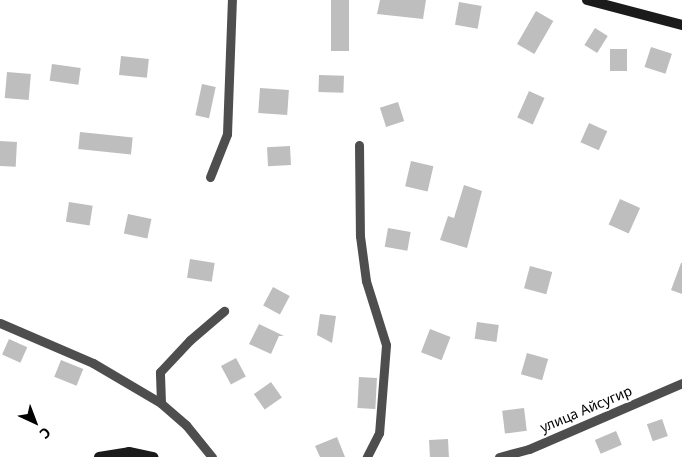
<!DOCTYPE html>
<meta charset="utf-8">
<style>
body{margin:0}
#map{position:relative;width:682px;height:457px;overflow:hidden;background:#fff;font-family:"Noto Sans",sans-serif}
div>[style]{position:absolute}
.building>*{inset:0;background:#bebebe;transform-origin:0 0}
.street>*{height:9px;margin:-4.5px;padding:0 4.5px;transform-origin:4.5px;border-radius:4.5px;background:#4e4e4e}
.secondary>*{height:10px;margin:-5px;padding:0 5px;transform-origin:5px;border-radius:5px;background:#1b1b1b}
span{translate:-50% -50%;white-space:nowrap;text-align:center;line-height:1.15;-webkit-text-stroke:4px #fff;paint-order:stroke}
.street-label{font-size:14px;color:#000}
.north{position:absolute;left:10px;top:397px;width:50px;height:50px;-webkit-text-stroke:4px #fff;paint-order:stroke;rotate:137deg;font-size:14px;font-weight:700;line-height:20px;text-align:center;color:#000}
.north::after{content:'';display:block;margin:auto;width:18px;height:22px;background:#000;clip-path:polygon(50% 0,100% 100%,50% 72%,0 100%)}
</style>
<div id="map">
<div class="building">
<i style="left:331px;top:0;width:18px;height:51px"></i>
<i style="clip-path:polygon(380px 0,426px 0,423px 19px,377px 14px)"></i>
<i style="left:459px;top:2px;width:23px;height:23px;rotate:10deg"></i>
<i style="left:536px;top:11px;width:20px;height:38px;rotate:30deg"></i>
<i style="left:595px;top:28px;width:15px;height:20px;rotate:32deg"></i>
<i style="left:651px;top:47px;width:22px;height:21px;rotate:18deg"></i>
<i style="left:610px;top:49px;width:17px;height:22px"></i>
<i style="left:121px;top:56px;width:28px;height:19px;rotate:6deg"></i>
<i style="left:52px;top:64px;width:29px;height:17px;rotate:8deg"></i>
<i style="left:7px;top:72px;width:24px;height:26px;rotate:5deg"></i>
<i style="left:319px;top:75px;width:25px;height:17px;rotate:2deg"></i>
<i style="left:202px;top:84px;width:14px;height:32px;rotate:12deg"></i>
<i style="left:260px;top:88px;width:29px;height:25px;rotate:4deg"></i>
<i style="left:529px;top:91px;width:17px;height:29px;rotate:24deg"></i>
<i style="left:398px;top:102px;width:20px;height:19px;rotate:72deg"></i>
<i style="left:589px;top:123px;width:20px;height:21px;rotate:24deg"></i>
<i style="left:80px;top:132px;width:53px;height:17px;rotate:6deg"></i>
<i style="left:0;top:141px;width:17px;height:25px;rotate:3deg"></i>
<i style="left:290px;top:146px;width:19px;height:23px;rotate:87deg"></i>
<i style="left:411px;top:161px;width:23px;height:26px;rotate:13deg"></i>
<i style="clip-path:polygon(464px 185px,482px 191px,467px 248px,440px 240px,448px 216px,454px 218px)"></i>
<i style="left:620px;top:199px;width:22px;height:28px;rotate:24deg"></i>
<i style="left:69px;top:202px;width:24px;height:20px;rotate:9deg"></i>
<i style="left:128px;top:214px;width:24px;height:20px;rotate:12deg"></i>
<i style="left:388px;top:228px;width:23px;height:19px;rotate:10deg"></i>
<i style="left:190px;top:259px;width:25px;height:19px;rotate:9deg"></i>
<i style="clip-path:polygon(681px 263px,682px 263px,682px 294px,671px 290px)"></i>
<i style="left:530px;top:266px;width:23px;height:23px;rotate:15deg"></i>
<i style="left:273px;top:287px;width:19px;height:21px;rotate:28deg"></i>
<i style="clip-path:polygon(320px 314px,336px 316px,332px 343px,317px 335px)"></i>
<i style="left:477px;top:322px;width:22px;height:17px;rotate:8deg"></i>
<i style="clip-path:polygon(259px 324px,284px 336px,279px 336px,271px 354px,249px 344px)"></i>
<i style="left:430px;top:329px;width:22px;height:25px;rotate:21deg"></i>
<i style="left:9px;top:339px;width:20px;height:17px;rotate:24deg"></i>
<i style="left:527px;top:353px;width:22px;height:22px;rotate:16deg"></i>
<i style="left:236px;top:358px;width:21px;height:17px;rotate:62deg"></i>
<i style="left:61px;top:360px;width:24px;height:18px;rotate:22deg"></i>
<i style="left:359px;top:377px;width:18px;height:31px;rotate:3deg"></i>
<i style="left:271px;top:382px;width:19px;height:21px;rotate:55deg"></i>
<i style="left:524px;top:408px;width:23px;height:22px;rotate:83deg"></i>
<i style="left:662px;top:419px;width:18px;height:16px;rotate:71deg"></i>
<i style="left:616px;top:431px;width:15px;height:23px;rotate:67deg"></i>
<i style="clip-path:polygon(337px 437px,345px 457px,320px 457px,315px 446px)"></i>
<i style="left:448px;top:439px;width:18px;height:19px;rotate:87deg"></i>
</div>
<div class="street">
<i style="left:359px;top:145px;width:91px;rotate:89.4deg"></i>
<i style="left:360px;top:236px;width:45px;rotate:82.4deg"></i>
<i style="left:366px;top:281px;width:67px;rotate:72.6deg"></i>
<i style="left:386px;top:345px;width:88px;rotate:94.5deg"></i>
<i style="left:379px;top:433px;width:27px;rotate:117deg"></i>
<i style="left:210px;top:177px;width:46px;rotate:-68.4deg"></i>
<i style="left:227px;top:134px;width:134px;rotate:-87.9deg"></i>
<i style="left:0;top:323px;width:101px;rotate:23.3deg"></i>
<i style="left:93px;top:363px;width:79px;rotate:30.5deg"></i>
<i style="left:212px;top:457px;width:41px;rotate:-129.1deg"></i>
<i style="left:186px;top:425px;width:33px;rotate:-139deg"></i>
<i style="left:161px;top:403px;width:31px;rotate:-92deg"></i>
<i style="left:160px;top:372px;width:44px;rotate:-46.8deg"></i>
<i style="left:190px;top:340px;width:45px;rotate:-40.5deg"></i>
<i style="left:499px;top:457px;width:31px;rotate:-15deg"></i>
<i style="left:529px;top:449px;width:167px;rotate:-23.3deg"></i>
</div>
<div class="secondary">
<i style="left:587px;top:0;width:98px;rotate:14.7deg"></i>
<i style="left:99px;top:457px;width:30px;rotate:-9deg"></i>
<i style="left:129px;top:452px;width:25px;rotate:12deg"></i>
</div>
<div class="street-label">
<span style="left:586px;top:409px;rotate:-23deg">улица Айсугир</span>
</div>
<div class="north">С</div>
</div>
